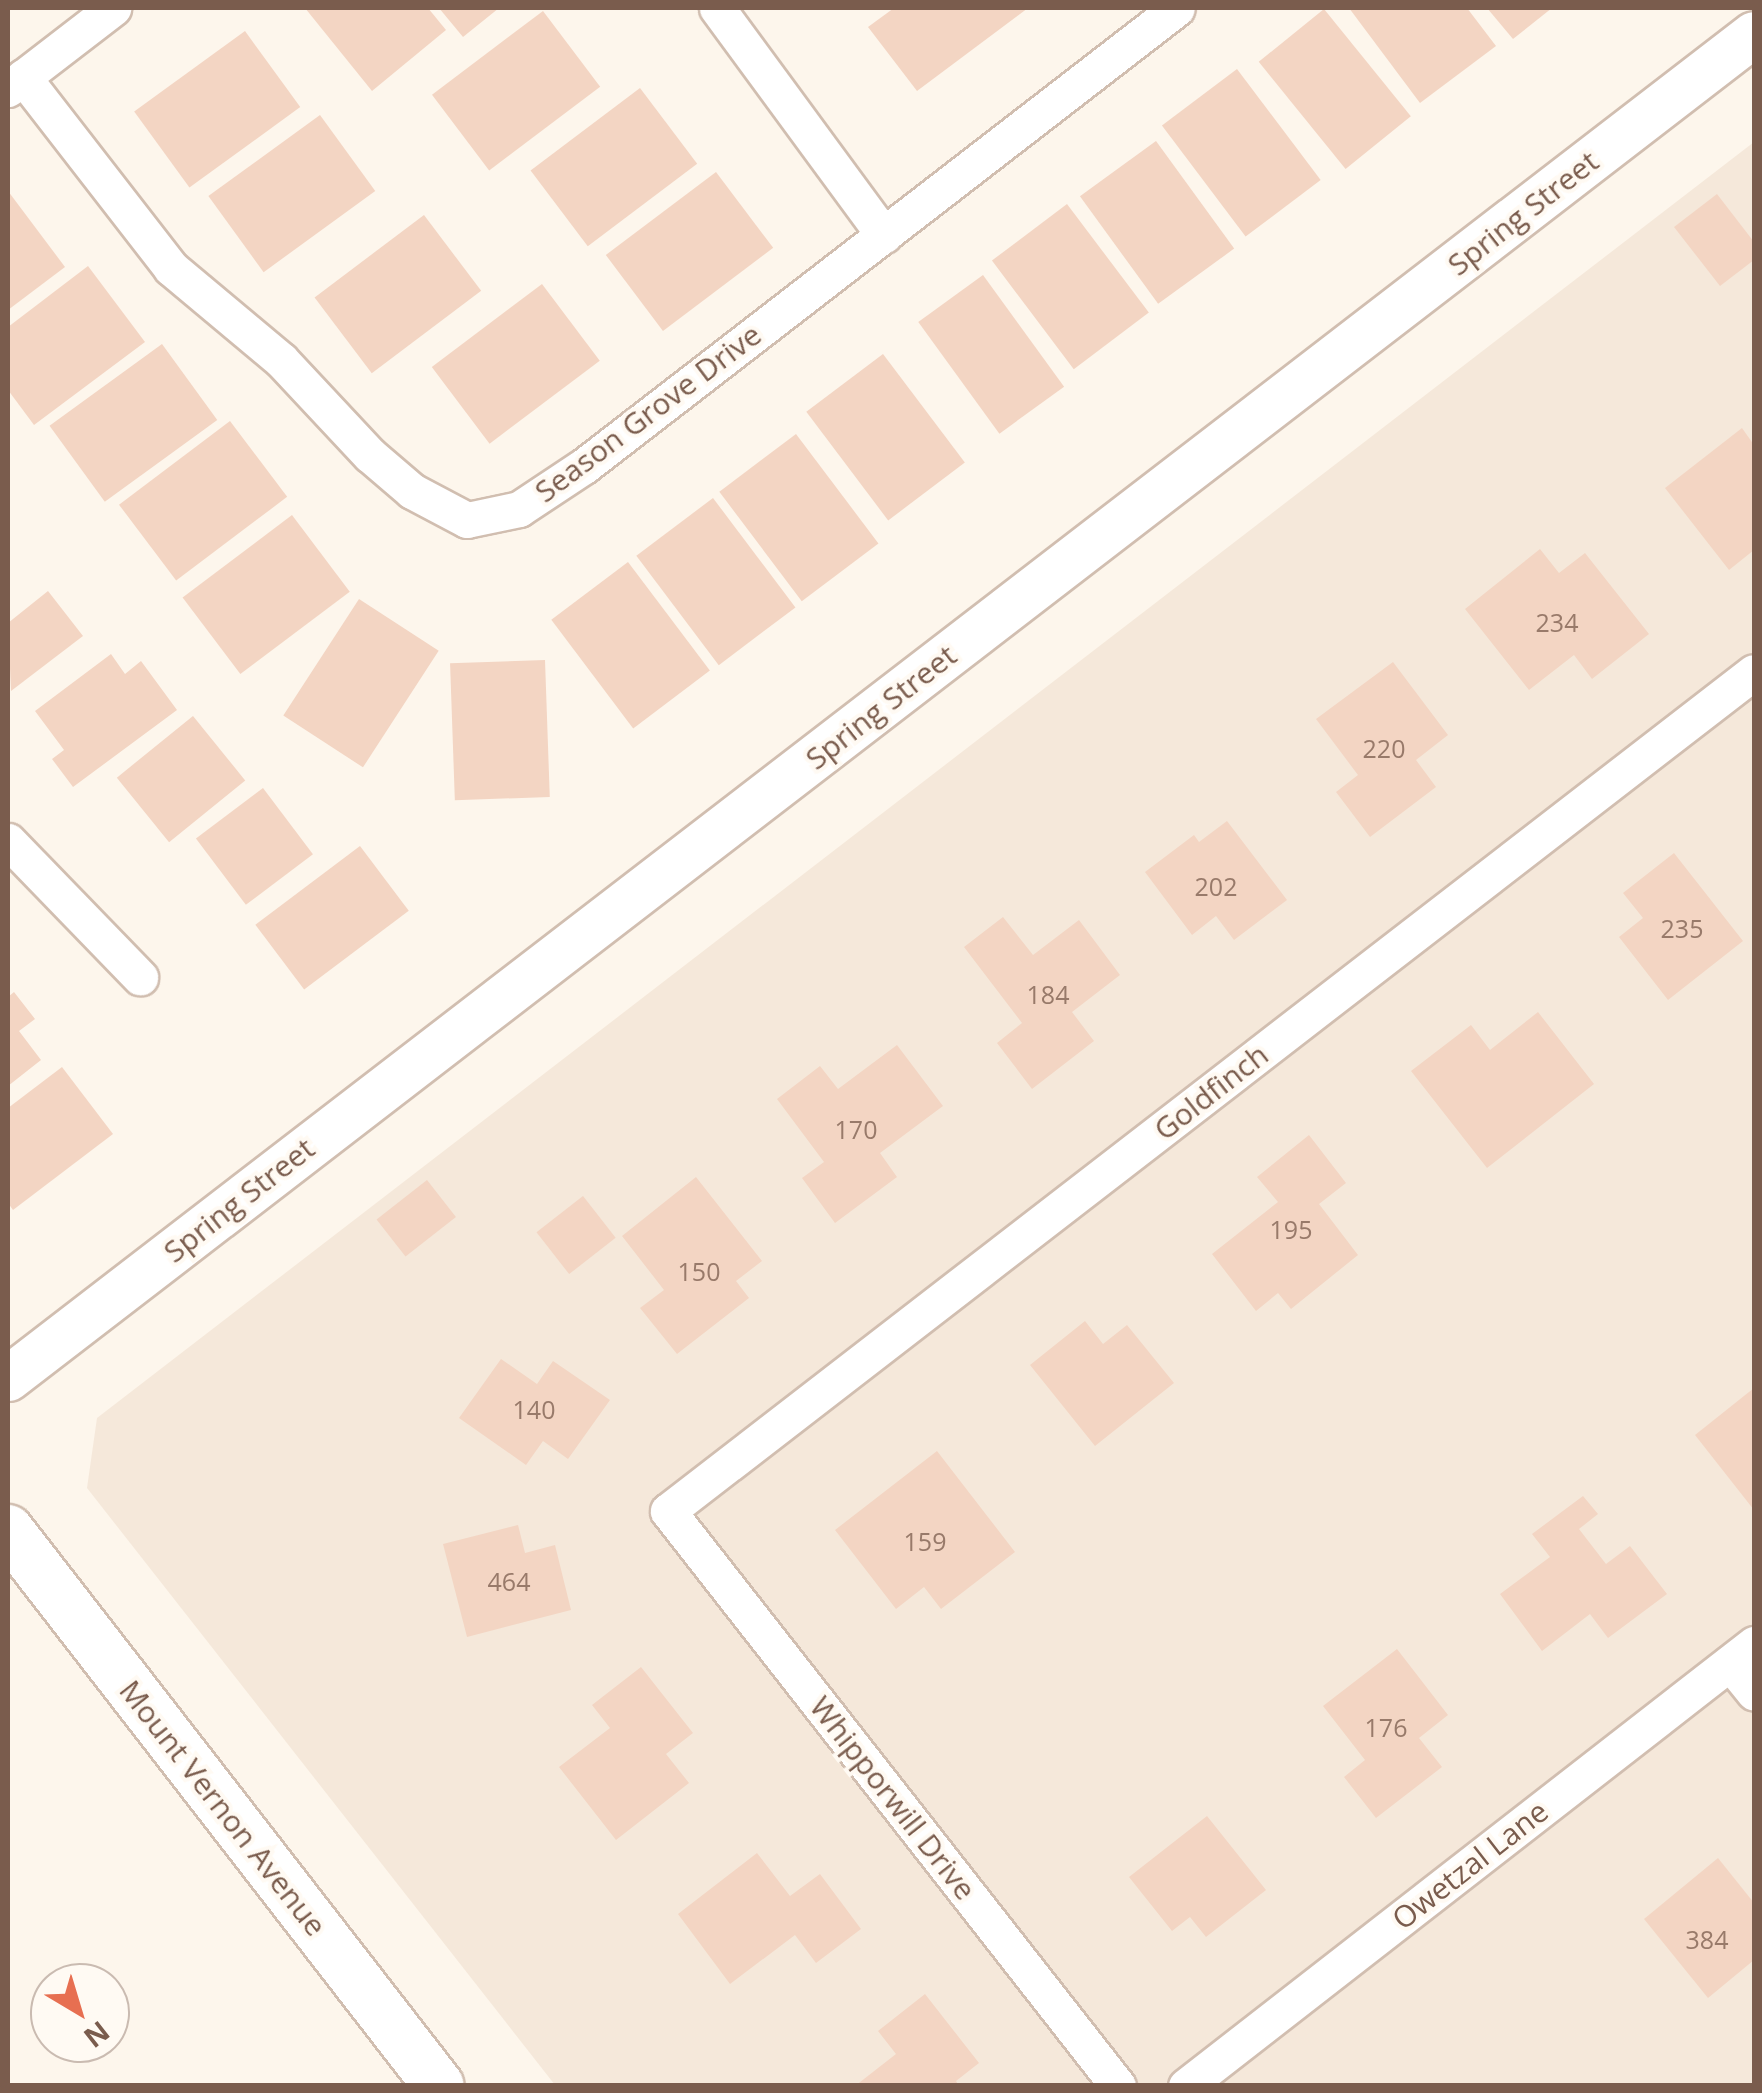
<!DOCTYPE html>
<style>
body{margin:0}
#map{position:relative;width:1762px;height:2093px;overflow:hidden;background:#fdf6ec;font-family:"Open Sans",sans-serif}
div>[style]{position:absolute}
.residential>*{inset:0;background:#f5e8da}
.building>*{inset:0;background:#f3d5c3;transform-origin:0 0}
.roads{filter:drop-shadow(2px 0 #d1beb0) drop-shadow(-2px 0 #d1beb0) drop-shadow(0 2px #d1beb0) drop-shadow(0 -2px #d1beb0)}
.minor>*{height:35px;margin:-17.5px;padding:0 17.5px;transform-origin:17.5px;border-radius:17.5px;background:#fff}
.tertiary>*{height:45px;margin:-22.5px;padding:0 22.5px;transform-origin:22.5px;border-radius:22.5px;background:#fff}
.secondary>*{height:50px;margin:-25px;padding:0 25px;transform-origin:25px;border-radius:25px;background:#fff}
span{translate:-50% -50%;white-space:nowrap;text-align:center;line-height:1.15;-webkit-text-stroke:8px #fffaf3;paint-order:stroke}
.number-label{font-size:25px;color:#987a6a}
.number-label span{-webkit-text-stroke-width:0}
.street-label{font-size:30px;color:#7a5c4d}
.frame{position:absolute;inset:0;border:10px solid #7a5c4d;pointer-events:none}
.north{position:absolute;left:30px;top:1963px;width:100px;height:100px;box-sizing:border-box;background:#fffaf3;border:2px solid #cabbb1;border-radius:50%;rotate:142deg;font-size:28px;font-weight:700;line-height:40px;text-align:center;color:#7a5c4d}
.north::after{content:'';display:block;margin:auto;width:35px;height:45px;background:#e76f51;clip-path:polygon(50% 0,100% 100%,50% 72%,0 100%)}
</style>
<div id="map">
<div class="residential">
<i style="clip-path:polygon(1754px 142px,1754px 2085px,555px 2085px,87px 1488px,97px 1418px)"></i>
</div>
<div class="building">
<i style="clip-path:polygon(305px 8px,428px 8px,446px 30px,372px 91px)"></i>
<i style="clip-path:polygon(439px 8px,499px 8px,463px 37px)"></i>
<i style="clip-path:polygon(894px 8px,1028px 8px,917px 91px,868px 27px)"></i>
<i style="clip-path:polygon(1349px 8px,1467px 8px,1496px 46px,1420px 103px)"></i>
<i style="clip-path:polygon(1487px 8px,1552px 8px,1513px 39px)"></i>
<i style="left:1324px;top:9px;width:138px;height:84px;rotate:51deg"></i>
<i style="left:543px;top:11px;width:95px;height:139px;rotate:53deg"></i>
<i style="left:245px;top:31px;width:94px;height:137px;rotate:54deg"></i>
<i style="left:1237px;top:69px;width:139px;height:94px;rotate:53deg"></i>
<i style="left:640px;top:88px;width:95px;height:137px;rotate:53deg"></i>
<i style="left:320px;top:115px;width:94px;height:138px;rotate:54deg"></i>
<i style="left:1156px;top:141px;width:133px;height:94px;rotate:54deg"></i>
<i style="left:716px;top:172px;width:95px;height:138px;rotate:53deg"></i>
<i style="clip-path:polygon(8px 191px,65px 267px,8px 310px)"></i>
<i style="clip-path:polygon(1717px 194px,1754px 242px,1754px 260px,1720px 286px,1674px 227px)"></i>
<i style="left:1067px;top:204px;width:136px;height:94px;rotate:53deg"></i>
<i style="left:424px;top:215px;width:95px;height:137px;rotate:53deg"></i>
<i style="clip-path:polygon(88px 266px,145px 342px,34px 425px,8px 390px,8px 327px)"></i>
<i style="left:983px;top:275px;width:138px;height:80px;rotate:54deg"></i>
<i style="left:542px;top:284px;width:96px;height:138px;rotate:53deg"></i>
<i style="left:162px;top:344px;width:94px;height:139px;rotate:54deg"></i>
<i style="left:883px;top:354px;width:136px;height:96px;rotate:53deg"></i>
<i style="left:230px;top:421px;width:95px;height:139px;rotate:53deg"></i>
<i style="clip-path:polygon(1742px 428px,1754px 445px,1754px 550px,1729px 570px,1665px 488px)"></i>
<i style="left:796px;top:434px;width:137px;height:96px;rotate:53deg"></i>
<i style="left:713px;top:498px;width:137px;height:96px;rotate:53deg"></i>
<i style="left:292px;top:515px;width:96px;height:137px;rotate:53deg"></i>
<i style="clip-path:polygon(1540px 549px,1559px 573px,1585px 553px,1649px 634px,1592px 679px,1574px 655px,1529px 690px,1465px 609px)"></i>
<i style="left:628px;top:562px;width:136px;height:96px;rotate:53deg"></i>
<i style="clip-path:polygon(48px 591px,83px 636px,11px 691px,8px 623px)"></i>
<i style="left:359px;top:599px;width:95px;height:139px;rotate:33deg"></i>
<i style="clip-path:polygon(111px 654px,125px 674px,141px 661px,177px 710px,73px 787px,52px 759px,64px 750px,35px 711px)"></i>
<i style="left:545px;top:660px;width:137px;height:95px;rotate:88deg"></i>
<i style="clip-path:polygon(1393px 662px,1448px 735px,1416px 760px,1436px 787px,1370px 837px,1336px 792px,1358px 775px,1316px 719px)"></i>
<i style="left:193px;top:716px;width:83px;height:98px;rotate:51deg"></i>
<i style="left:263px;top:788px;width:83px;height:84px;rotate:53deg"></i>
<i style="clip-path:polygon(1227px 821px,1287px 900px,1234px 940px,1216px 916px,1192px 935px,1145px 872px,1194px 835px,1199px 842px)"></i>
<i style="left:360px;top:846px;width:81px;height:131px;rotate:53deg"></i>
<i style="clip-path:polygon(1674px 853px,1743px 941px,1668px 1000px,1619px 937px,1643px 918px,1623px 893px)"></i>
<i style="clip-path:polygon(1003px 917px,1033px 955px,1079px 920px,1120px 975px,1072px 1012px,1094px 1041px,1032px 1089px,997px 1043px,1022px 1023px,964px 947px)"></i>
<i style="clip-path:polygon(14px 992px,35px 1019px,19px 1031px,41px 1060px,8px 1086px,8px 997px)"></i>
<i style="clip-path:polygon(1538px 1012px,1594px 1084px,1487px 1168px,1411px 1071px,1471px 1025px,1490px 1050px)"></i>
<i style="clip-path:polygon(897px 1045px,943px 1106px,880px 1153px,897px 1177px,835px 1223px,802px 1178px,824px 1162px,777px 1099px,820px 1066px,838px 1089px)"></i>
<i style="clip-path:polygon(62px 1067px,113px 1134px,13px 1210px,8px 1203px,8px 1108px)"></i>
<i style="clip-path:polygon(1309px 1135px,1346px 1183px,1319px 1204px,1358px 1255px,1291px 1309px,1278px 1293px,1256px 1311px,1212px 1254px,1278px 1202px,1257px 1177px)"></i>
<i style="clip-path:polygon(696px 1177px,762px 1261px,736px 1281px,749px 1298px,677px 1354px,640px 1308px,664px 1290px,622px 1236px)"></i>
<i style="left:427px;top:1180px;width:47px;height:64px;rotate:52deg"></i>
<i style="left:583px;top:1196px;width:53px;height:59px;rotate:52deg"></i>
<i style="clip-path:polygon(1085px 1321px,1103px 1344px,1127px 1325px,1174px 1383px,1095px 1446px,1030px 1365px)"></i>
<i style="clip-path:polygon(501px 1359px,537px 1384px,553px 1361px,610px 1400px,568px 1459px,543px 1441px,526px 1465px,459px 1418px)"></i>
<i style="clip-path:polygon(1754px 1388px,1754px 1510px,1695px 1435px)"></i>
<i style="clip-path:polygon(937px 1451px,1015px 1552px,941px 1609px,924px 1587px,896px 1609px,835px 1530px)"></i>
<i style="clip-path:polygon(1583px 1496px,1598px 1514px,1579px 1529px,1606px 1564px,1630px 1546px,1667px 1594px,1608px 1638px,1590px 1614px,1542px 1651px,1500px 1594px,1550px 1557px,1532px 1534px)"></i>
<i style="clip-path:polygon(518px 1525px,525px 1553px,555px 1545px,571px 1610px,467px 1637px,443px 1544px)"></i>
<i style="clip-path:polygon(1397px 1649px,1448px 1715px,1419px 1738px,1442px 1767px,1376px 1818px,1344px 1777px,1365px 1760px,1323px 1706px)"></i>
<i style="clip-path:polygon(641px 1667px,693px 1733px,666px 1754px,689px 1783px,616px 1840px,559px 1767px,610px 1728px,592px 1705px)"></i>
<i style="clip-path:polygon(1207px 1816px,1266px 1890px,1206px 1937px,1190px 1917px,1172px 1931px,1129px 1877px)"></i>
<i style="clip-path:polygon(757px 1853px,790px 1896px,820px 1874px,861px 1929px,816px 1963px,795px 1935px,730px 1984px,678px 1914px)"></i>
<i style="clip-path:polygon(1718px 1858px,1754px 1903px,1754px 1960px,1708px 1998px,1644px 1919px)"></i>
<i style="clip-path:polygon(925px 1994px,979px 2063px,956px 2081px,959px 2086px,855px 2086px,896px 2054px,878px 2031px)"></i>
</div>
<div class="roads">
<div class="minor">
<i style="left:717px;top:8px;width:282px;rotate:53.7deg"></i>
<i style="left:23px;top:77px;width:242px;rotate:52.2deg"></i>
<i style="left:171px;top:268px;width:143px;rotate:39.9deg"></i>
<i style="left:281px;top:360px;width:130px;rotate:46.9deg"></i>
<i style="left:370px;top:455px;width:55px;rotate:40.6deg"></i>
<i style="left:412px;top:491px;width:62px;rotate:27.8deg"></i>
<i style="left:467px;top:520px;width:53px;rotate:-11.9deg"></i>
<i style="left:519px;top:509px;width:78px;rotate:-33.5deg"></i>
<i style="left:584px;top:466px;width:749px;rotate:-37.68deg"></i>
<i style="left:8px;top:89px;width:133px;rotate:-37.6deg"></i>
<i style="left:8px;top:841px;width:190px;rotate:45.9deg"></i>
<i style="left:1730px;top:1663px;width:38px;rotate:51deg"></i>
<i style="left:1118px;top:2086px;width:730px;rotate:-128.05deg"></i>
<i style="left:668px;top:1511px;width:1372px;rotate:-37.69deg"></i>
<i style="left:1186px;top:2086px;width:720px;rotate:-37.89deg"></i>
</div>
<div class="tertiary">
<i style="left:8px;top:1378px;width:2203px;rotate:-37.59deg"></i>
</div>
<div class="secondary">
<i style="left:8px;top:1530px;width:703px;rotate:52.22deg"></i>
</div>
</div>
<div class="number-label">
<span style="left:1557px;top:622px">234</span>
<span style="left:1384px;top:748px">220</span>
<span style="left:1216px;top:886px">202</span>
<span style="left:1682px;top:928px">235</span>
<span style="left:1048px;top:994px">184</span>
<span style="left:856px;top:1129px">170</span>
<span style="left:1291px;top:1229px">195</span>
<span style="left:699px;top:1271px">150</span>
<span style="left:534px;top:1409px">140</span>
<span style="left:925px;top:1541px">159</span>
<span style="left:509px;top:1581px">464</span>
<span style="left:1386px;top:1727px">176</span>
<span style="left:1707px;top:1939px">384</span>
</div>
<div class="street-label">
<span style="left:1523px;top:213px;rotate:-38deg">Spring Street</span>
<span style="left:648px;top:413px;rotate:-37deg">Season Grove Drive</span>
<span style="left:881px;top:707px;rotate:-38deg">Spring Street</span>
<span style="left:1211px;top:1092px;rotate:-38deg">Goldfinch</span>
<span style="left:239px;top:1200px;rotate:-38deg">Spring Street</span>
<span style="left:893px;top:1798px;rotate:52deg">Whipporwill Drive</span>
<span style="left:223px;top:1808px;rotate:52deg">Mount Vernon Avenue</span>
<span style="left:1470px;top:1865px;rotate:-38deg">Owetzal Lane</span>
</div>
<div class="frame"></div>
<div class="north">N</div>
</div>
